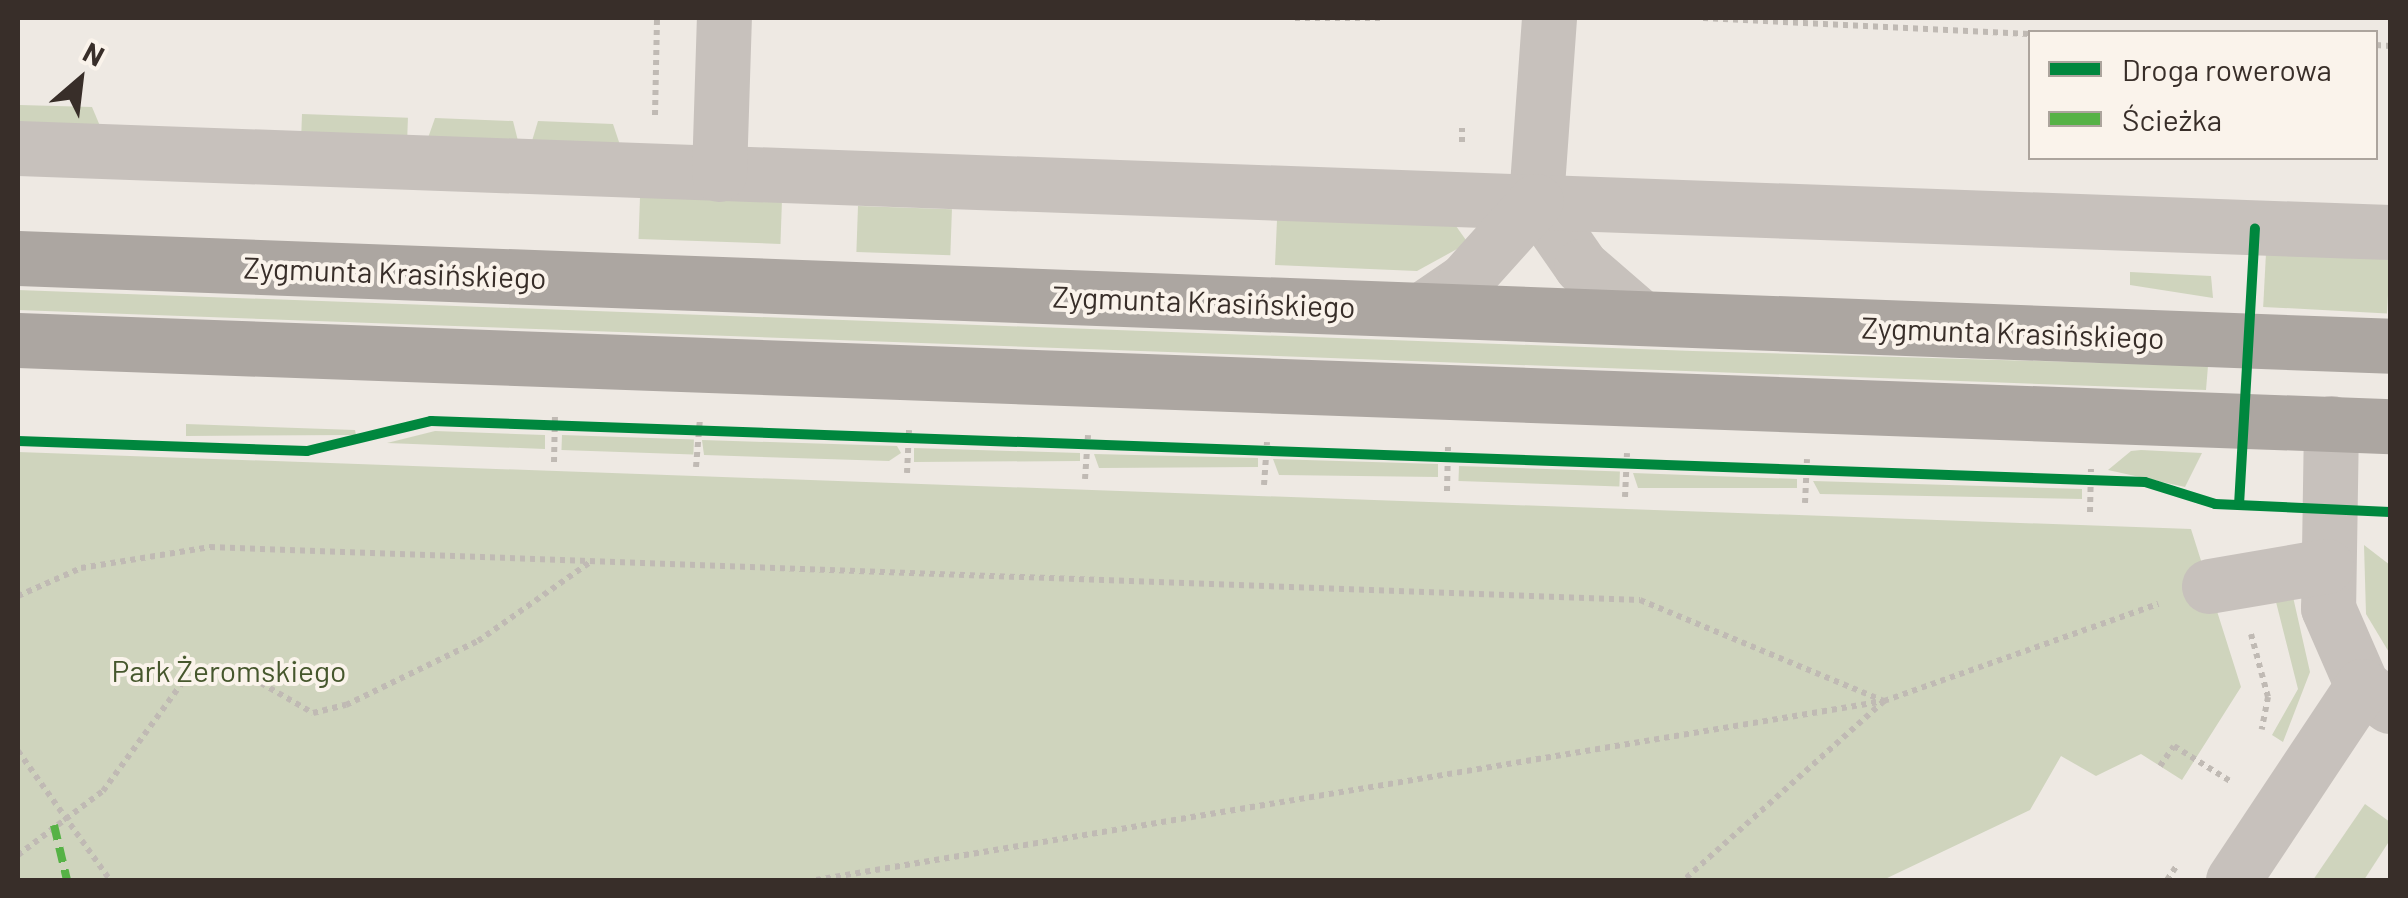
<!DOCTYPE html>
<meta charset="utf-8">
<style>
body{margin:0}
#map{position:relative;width:2408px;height:898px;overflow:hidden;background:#eee9e3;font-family:Barlow,sans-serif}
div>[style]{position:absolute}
.green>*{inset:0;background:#cfd4bd;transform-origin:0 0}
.path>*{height:6px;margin-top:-3px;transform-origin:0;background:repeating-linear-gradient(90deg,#c0bab4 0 5px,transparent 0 10px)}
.minor>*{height:55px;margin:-27.5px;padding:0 27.5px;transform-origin:27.5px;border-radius:27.5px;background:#c7c1bc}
.major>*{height:55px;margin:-27.5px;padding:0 27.5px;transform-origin:27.5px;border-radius:27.5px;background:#aca6a1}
.quiet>*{height:8px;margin-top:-4px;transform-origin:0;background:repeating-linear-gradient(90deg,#56b246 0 15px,transparent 0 23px)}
.cycleway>*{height:10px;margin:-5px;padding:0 5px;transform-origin:5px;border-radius:5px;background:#00873e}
span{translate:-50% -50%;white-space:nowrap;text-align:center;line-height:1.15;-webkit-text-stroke:8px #faf3eb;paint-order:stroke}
.street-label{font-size:30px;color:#382e29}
.park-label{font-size:30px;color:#46572d}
.frame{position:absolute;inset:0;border:20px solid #382e29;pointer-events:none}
.legend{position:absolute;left:2028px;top:30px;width:350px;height:130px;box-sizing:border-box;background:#faf3eb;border:2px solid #aca49d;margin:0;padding:12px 18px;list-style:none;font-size:30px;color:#382e29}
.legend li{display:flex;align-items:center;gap:20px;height:50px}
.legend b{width:50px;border:2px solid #aca49d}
.north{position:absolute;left:30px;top:30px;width:100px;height:100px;-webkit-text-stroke:8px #faf3eb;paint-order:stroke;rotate:28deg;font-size:28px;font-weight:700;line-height:40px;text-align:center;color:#382e29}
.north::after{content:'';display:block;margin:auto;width:35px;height:45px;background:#382e29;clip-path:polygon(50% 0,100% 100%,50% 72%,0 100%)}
</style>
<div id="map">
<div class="green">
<i style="clip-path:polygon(20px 105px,92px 107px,100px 126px,18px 123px)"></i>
<i style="left:302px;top:114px;width:106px;height:19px;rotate:2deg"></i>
<i style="clip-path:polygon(435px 118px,513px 121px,518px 141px,428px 138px)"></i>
<i style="clip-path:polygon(538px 121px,613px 124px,620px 145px,532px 141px)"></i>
<i style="left:640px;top:197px;width:142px;height:42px;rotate:2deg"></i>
<i style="left:858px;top:206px;width:94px;height:46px;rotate:2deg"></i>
<i style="clip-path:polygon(1277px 220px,1456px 226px,1468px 243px,1417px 271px,1275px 265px)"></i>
<i style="left:2266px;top:253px;width:124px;height:54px;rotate:3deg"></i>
<i style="clip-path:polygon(2130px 272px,2211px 276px,2213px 298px,2130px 285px)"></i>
<i style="clip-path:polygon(18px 290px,1693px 351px,2208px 366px,2206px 390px,18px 310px)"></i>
<i style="clip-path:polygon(186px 424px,355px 430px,356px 435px,186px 436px)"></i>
<i style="clip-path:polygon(435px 431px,545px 435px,545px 449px,387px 443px)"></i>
<i style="left:562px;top:435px;width:132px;height:15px;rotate:2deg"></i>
<i style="clip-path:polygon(702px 440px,897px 446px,901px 453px,889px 461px,704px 455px)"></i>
<i style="clip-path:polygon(914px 448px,1080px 453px,1080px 461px,914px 462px)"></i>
<i style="clip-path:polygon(2131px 451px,2141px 450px,2202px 453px,2185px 487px,2108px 470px)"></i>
<i style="clip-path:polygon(18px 452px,2191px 529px,2241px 687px,2182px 780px,2141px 754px,2096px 776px,2061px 756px,2030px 810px,1883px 880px,18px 880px)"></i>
<i style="clip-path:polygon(1094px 454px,1258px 458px,1258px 467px,1099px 468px)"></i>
<i style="clip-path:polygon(1273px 459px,1438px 464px,1438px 477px,1279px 475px)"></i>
<i style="left:1459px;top:466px;width:161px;height:15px;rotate:2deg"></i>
<i style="clip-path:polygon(1633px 473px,1797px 479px,1797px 488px,1638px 488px)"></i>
<i style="clip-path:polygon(1813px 481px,2082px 489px,2082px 499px,1820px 494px)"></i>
<i style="clip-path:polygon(2364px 545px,2390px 565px,2390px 654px,2366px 614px)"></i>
<i style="clip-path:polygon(2291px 588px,2310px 672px,2283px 742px,2272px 735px,2298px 689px,2276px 602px)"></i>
<i style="clip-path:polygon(2365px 804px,2390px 822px,2390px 840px,2364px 880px,2313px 880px)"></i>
</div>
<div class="path">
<i style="left:1295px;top:18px;width:86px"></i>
<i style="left:1703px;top:18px;width:327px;rotate:2.8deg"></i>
<i style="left:2376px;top:45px;width:14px;rotate:4deg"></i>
<i style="left:655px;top:115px;width:97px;rotate:-88.8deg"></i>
<i style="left:1462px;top:142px;width:14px;rotate:-90deg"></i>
<i style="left:554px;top:462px;width:49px;rotate:-88.8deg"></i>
<i style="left:696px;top:467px;width:49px;rotate:-85.3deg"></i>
<i style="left:907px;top:473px;width:43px;rotate:-87.3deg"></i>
<i style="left:1085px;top:479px;width:44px;rotate:-86.1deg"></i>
<i style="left:1264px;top:485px;width:43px;rotate:-86deg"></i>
<i style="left:1447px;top:491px;width:44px;rotate:-88.7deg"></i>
<i style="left:1625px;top:497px;width:44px;rotate:-87.4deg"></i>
<i style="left:1805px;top:503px;width:44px;rotate:-87.4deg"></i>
<i style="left:2090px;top:512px;width:43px;rotate:-88.7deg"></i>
<i style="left:18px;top:596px;width:69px;rotate:-24deg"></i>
<i style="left:81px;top:568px;width:131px;rotate:-9.2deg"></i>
<i style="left:210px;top:547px;width:1431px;rotate:2.12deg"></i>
<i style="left:1640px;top:600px;width:264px;rotate:22.5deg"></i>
<i style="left:1884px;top:701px;width:268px;rotate:138.2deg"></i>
<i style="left:2251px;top:634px;width:65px;rotate:74.9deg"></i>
<i style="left:2268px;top:697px;width:33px;rotate:101deg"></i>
<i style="left:18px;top:751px;width:158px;rotate:54.5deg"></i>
<i style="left:2160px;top:766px;width:24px;rotate:-55deg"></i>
<i style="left:2174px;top:746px;width:66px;rotate:32deg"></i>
<i style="left:18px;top:855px;width:106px;rotate:-37deg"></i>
<i style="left:103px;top:791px;width:139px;rotate:-53.8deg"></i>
<i style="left:185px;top:679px;width:51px;rotate:-12.4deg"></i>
<i style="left:235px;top:668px;width:90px;rotate:30deg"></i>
<i style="left:313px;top:713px;width:34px;rotate:-14deg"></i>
<i style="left:346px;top:705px;width:147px;rotate:-25.9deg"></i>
<i style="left:478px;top:641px;width:139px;rotate:-35.1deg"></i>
<i style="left:816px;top:880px;width:1083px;rotate:-9.51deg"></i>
<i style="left:1884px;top:701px;width:291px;rotate:-19.5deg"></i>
<i style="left:2167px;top:880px;width:18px;rotate:-56deg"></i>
</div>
<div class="minor">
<i style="left:1549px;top:18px;width:183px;rotate:94.1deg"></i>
<i style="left:1536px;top:201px;width:79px;rotate:55.3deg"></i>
<i style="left:1581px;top:266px;width:78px;rotate:40.8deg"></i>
<i style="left:18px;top:148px;width:2373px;rotate:2.03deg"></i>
<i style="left:719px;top:174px;width:156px;rotate:-88.2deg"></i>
<i style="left:1423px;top:309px;width:51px;rotate:-34.6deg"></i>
<i style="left:1465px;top:280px;width:106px;rotate:-48.1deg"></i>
<i style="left:2331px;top:423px;width:185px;rotate:90.9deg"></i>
<i style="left:2328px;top:608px;width:85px;rotate:66.4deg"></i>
<i style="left:2362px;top:686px;width:34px;rotate:36deg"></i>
<i style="left:2209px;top:586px;width:119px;rotate:-9.7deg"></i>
<i style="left:2233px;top:880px;width:233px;rotate:-56.4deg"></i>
</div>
<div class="major">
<i style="left:18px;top:258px;width:2374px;rotate:2.12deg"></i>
<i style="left:18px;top:340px;width:2374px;rotate:2.08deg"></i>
</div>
<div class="quiet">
<i style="left:54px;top:825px;width:57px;rotate:76.7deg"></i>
</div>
<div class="cycleway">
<i style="left:18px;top:441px;width:289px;rotate:2deg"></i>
<i style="left:307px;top:451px;width:128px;rotate:-13.6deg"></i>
<i style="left:431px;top:421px;width:1715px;rotate:2.04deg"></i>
<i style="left:2145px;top:482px;width:73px;rotate:17.4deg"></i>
<i style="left:2215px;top:504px;width:175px;rotate:2.6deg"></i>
<i style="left:2239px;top:505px;width:277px;rotate:-86.7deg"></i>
</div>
<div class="street-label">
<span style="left:395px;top:272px;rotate:2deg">Zygmunta Krasińskiego</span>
<span style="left:1204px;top:301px;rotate:2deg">Zygmunta Krasińskiego</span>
<span style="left:2013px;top:332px;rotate:2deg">Zygmunta Krasińskiego</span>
</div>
<div class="park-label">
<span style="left:229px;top:670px">Park Żeromskiego</span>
</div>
<div class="frame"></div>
<ul class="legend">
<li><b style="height:12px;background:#00873e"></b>Droga rowerowa</li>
<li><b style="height:12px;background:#56b246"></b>Ścieżka</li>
</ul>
<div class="north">N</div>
</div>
